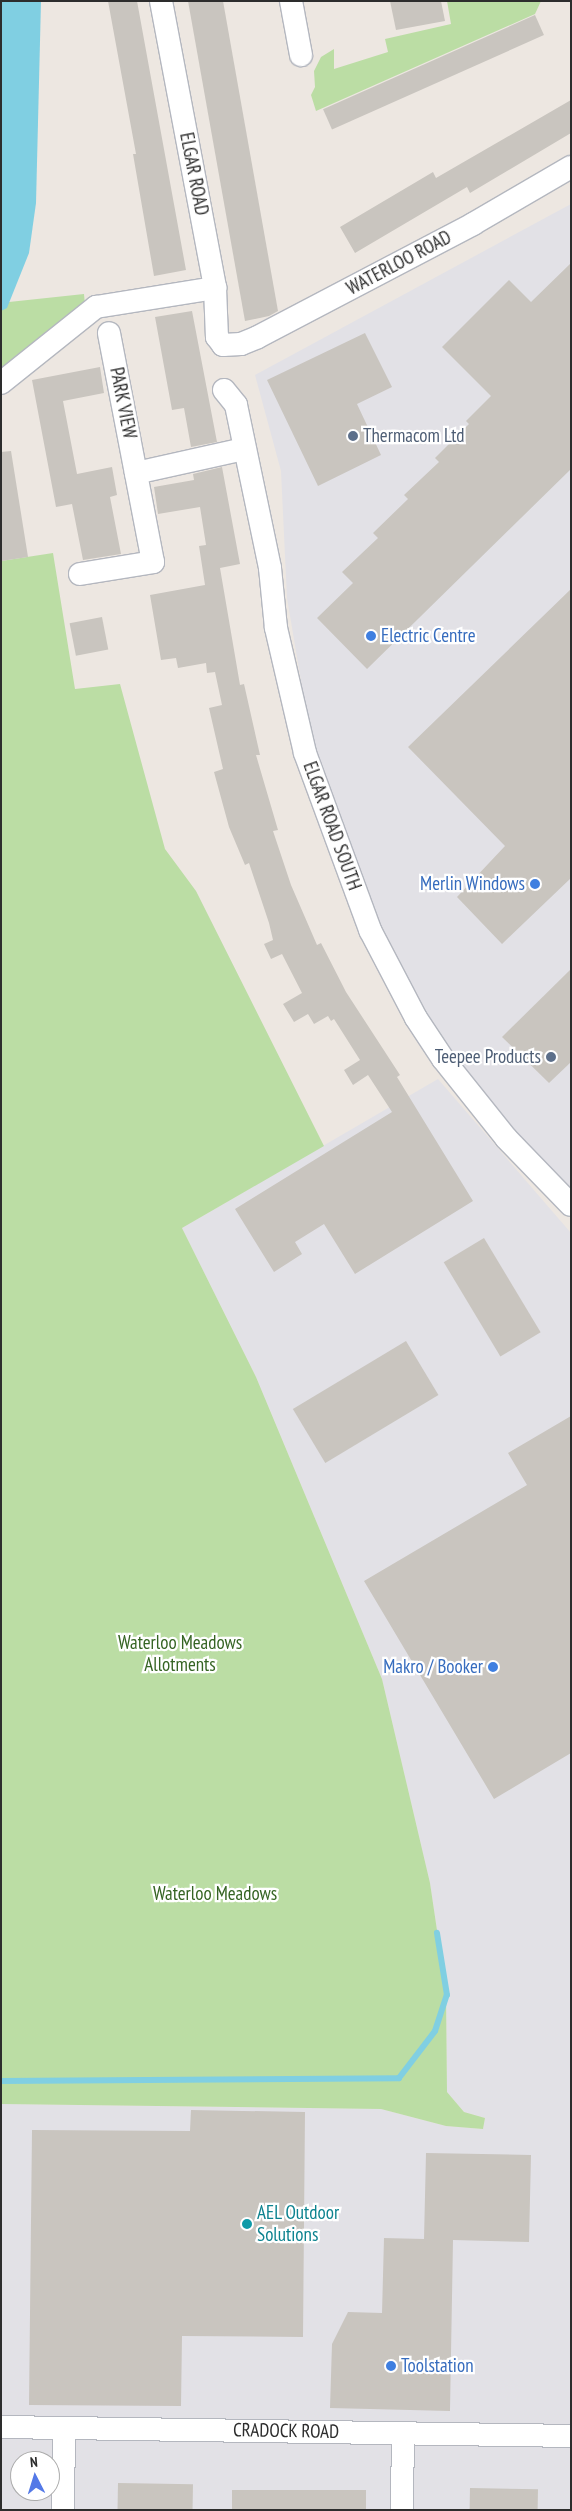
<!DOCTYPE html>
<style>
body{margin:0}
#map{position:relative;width:572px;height:2511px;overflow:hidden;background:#ede7e1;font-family:"PT Sans Narrow",sans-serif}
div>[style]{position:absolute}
.industrial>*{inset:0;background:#e2e1e6}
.green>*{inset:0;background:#bbdda4}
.water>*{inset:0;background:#80cfe2}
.stream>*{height:6px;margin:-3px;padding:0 3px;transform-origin:3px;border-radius:3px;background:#80cfe2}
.building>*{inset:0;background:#c9c5bf;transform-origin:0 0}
.roads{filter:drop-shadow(1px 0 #b4b7bf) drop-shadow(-1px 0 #b4b7bf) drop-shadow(0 1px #b4b7bf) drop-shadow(0 -1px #b4b7bf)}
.street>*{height:22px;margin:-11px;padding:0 11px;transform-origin:11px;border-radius:11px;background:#fff}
.dots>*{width:14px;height:14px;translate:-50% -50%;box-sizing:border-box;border:2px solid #fff;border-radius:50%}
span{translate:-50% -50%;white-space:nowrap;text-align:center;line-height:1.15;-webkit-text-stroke:4.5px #fff;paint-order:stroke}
.street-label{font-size:19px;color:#2d2d2d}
.service-label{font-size:19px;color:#4e5e75}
.left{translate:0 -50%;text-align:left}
.right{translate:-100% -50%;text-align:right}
.shop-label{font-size:19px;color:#366cbe}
.park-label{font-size:19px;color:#356423}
.culture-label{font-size:19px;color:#0d838f}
.frame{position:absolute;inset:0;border:2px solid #2d2d2d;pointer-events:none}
.north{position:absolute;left:10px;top:2451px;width:50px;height:50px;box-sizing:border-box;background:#fff;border:1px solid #ababab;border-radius:50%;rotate:355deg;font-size:14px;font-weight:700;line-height:20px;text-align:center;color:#2d2d2d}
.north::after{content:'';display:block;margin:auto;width:18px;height:22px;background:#5479e7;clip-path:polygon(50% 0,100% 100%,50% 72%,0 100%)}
</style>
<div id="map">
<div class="industrial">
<i style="clip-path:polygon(571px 204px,571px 1203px,426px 1026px,327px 835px,287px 598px,281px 471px,255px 375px)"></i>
<i style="clip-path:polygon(evenodd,438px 1079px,571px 1233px,571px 2510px,1px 2510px,1px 2104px,381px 2109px,446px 2126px,483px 2129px,485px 2118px,464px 2112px,447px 2092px,446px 1991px,430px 1883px,382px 1679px,256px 1377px,182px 1228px,438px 1079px,20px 2461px,50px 2461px,50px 2491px,20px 2491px,20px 2461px)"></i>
</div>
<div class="green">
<i style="clip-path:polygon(447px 1px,541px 1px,535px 14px,316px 111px,311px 95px,315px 87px,314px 71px,321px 57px,334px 49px,334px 69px,388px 52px,385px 39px,451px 24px)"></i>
<i style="clip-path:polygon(84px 294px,85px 305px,1px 369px,1px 311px,9px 302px)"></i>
<i style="clip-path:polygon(53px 553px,75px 689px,120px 684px,165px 849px,196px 891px,324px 1146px,182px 1228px,256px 1377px,382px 1679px,430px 1883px,446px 1991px,447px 2092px,464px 2112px,485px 2118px,483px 2129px,446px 2126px,381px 2109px,1px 2104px,1px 561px)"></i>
</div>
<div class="water">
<i style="clip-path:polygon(1px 1px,41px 1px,36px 203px,29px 253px,7px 308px,1px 311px)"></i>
</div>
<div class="stream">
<i style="left:1px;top:2081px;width:398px;rotate:-0.4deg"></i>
<i style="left:399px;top:2078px;width:59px;rotate:-52.5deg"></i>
<i style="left:435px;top:2031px;width:38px;rotate:-72deg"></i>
<i style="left:447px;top:1995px;width:63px;rotate:-99.2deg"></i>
</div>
<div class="building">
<i style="clip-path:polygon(108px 1px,137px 1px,186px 270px,154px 276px,133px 154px,136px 154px)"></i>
<i style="clip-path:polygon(188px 1px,223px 1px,278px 311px,269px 316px,245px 321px)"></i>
<i style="clip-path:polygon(390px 1px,441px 1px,445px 21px,396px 30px)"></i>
<i style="left:535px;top:15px;width:22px;height:232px;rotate:66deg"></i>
<i style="clip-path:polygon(571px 100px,571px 133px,470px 193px,467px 187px,355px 253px,340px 227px,433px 172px,436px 178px)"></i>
<i style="clip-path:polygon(571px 263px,571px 469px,367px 669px,317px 618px,353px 583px,342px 572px,378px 538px,373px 533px,408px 499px,404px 495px,439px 462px,435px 458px,469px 424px,466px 421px,491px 396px,442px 347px,509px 280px,531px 302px)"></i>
<i style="clip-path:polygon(192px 311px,217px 442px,191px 447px,184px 408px,172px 410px,155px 317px)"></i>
<i style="clip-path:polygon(365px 333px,392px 387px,357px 404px,381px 455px,318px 486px,267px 380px)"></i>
<i style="clip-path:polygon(100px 367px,104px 393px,63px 401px,77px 474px,112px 467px,117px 495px,110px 497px,121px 554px,83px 560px,72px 504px,56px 507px,32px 380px)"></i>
<i style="clip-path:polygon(11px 451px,28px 557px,1px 561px,1px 452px)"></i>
<i style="clip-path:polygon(222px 467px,240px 564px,220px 568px,240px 685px,244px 684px,260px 755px,256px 755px,278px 830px,273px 831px,291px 885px,317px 945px,321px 943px,346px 992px,400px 1075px,397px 1077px,473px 1201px,355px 1274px,324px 1224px,295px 1242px,302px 1254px,274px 1272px,235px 1209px,392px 1112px,368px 1075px,353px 1085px,344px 1070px,360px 1060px,334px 1019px,331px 1021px,328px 1016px,314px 1024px,308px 1014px,294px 1022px,283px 1004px,302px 993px,282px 954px,271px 959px,264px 944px,273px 940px,269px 923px,249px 863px,245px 865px,229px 827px,214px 772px,223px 769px,209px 708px,222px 705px,215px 672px,207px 673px,206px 663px,178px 668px,176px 658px,161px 660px,150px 595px,205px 585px,199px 546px,206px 545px,200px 507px,158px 514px,154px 487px,194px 480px,193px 474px)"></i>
<i style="clip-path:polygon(571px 589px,571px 878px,502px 944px,457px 897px,505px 846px,408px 747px)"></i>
<i style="left:102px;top:617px;width:33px;height:33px;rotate:79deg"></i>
<i style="clip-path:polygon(571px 969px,571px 1062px,549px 1083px,502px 1037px)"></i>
<i style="left:484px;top:1238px;width:110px;height:47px;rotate:59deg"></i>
<i style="left:406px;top:1341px;width:63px;height:132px;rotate:59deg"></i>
<i style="clip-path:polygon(571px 1416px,571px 1753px,494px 1799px,364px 1581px,527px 1485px,508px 1453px)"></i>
<i style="clip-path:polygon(191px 2110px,305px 2112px,303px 2337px,182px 2336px,181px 2406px,29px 2405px,32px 2130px,190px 2131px)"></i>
<i style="clip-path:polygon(426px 2153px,531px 2155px,529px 2242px,453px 2240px,450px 2411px,330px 2408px,332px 2344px,348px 2312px,382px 2313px,384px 2238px,424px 2239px)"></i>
<i style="left:118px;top:2483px;width:75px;height:27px;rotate:1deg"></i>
<i style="left:470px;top:2488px;width:68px;height:22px;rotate:1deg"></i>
<i style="left:366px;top:2490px;width:20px;height:134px;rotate:90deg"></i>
</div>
<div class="roads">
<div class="street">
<i style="left:161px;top:1px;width:292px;rotate:79.3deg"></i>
<i style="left:215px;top:288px;width:49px;rotate:87.7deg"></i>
<i style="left:217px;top:337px;width:10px;rotate:53deg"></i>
<i style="left:223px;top:345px;width:18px;rotate:-3deg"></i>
<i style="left:241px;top:344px;width:18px;rotate:-22deg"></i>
<i style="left:258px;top:337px;width:243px;rotate:-27.7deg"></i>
<i style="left:473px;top:224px;width:113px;rotate:-30.2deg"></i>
<i style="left:291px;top:1px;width:55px;rotate:79.5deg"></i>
<i style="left:1px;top:383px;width:122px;rotate:-38.7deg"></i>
<i style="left:96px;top:307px;width:121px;rotate:-9.1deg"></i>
<i style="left:224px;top:390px;width:19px;rotate:51deg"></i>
<i style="left:236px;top:405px;width:167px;rotate:78.2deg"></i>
<i style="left:270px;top:568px;width:60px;rotate:84.3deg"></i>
<i style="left:276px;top:628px;width:128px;rotate:76.9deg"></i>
<i style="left:305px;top:753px;width:189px;rotate:69.8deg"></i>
<i style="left:370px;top:930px;width:99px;rotate:62.4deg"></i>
<i style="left:416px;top:1018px;width:49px;rotate:56.6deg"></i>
<i style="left:443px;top:1059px;width:101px;rotate:51.4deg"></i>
<i style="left:506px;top:1138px;width:93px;rotate:45.9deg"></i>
<i style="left:136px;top:473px;width:111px;rotate:-12.5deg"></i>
<i style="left:80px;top:574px;width:74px;rotate:-9.3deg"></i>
<i style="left:153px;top:562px;width:233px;rotate:-100.9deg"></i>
<i style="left:1px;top:2427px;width:570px;rotate:0.9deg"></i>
<i style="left:63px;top:2510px;width:81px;rotate:-89.3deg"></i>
<i style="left:402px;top:2510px;width:77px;rotate:-89.3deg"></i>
</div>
</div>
<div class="dots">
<i style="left:353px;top:436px;background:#5c6f8a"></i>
<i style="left:371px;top:636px;background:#3f7fe0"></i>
<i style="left:535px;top:884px;background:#3f7fe0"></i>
<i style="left:551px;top:1057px;background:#5c6f8a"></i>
<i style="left:493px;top:1667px;background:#3f7fe0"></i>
<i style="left:247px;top:2224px;background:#0f9aa8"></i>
<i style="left:391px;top:2366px;background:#3f7fe0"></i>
</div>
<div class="street-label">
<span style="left:194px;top:174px;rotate:79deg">ELGAR ROAD</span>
<span style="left:399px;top:263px;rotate:-28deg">WATERLOO ROAD</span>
<span style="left:123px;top:403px;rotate:79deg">PARK VIEW</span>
<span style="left:332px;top:826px;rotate:70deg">ELGAR ROAD SOUTH</span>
<span style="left:286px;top:2431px;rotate:1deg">CRADOCK ROAD</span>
</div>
<div class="service-label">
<span class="left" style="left:363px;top:436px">Thermacom Ltd</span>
<span class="right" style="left:541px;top:1057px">Teepee Products</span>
</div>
<div class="shop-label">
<span class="left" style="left:381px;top:636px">Electric Centre</span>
<span class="right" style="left:525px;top:884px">Merlin Windows</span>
<span class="right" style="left:483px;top:1667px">Makro / Booker</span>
<span class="left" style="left:401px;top:2366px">Toolstation</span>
</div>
<div class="park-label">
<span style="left:180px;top:1654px">Waterloo Meadows<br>Allotments</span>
<span style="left:215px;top:1894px">Waterloo Meadows</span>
</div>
<div class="culture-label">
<span class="left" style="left:257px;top:2224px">AEL Outdoor<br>Solutions</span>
</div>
<div class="frame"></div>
<div class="north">N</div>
</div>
